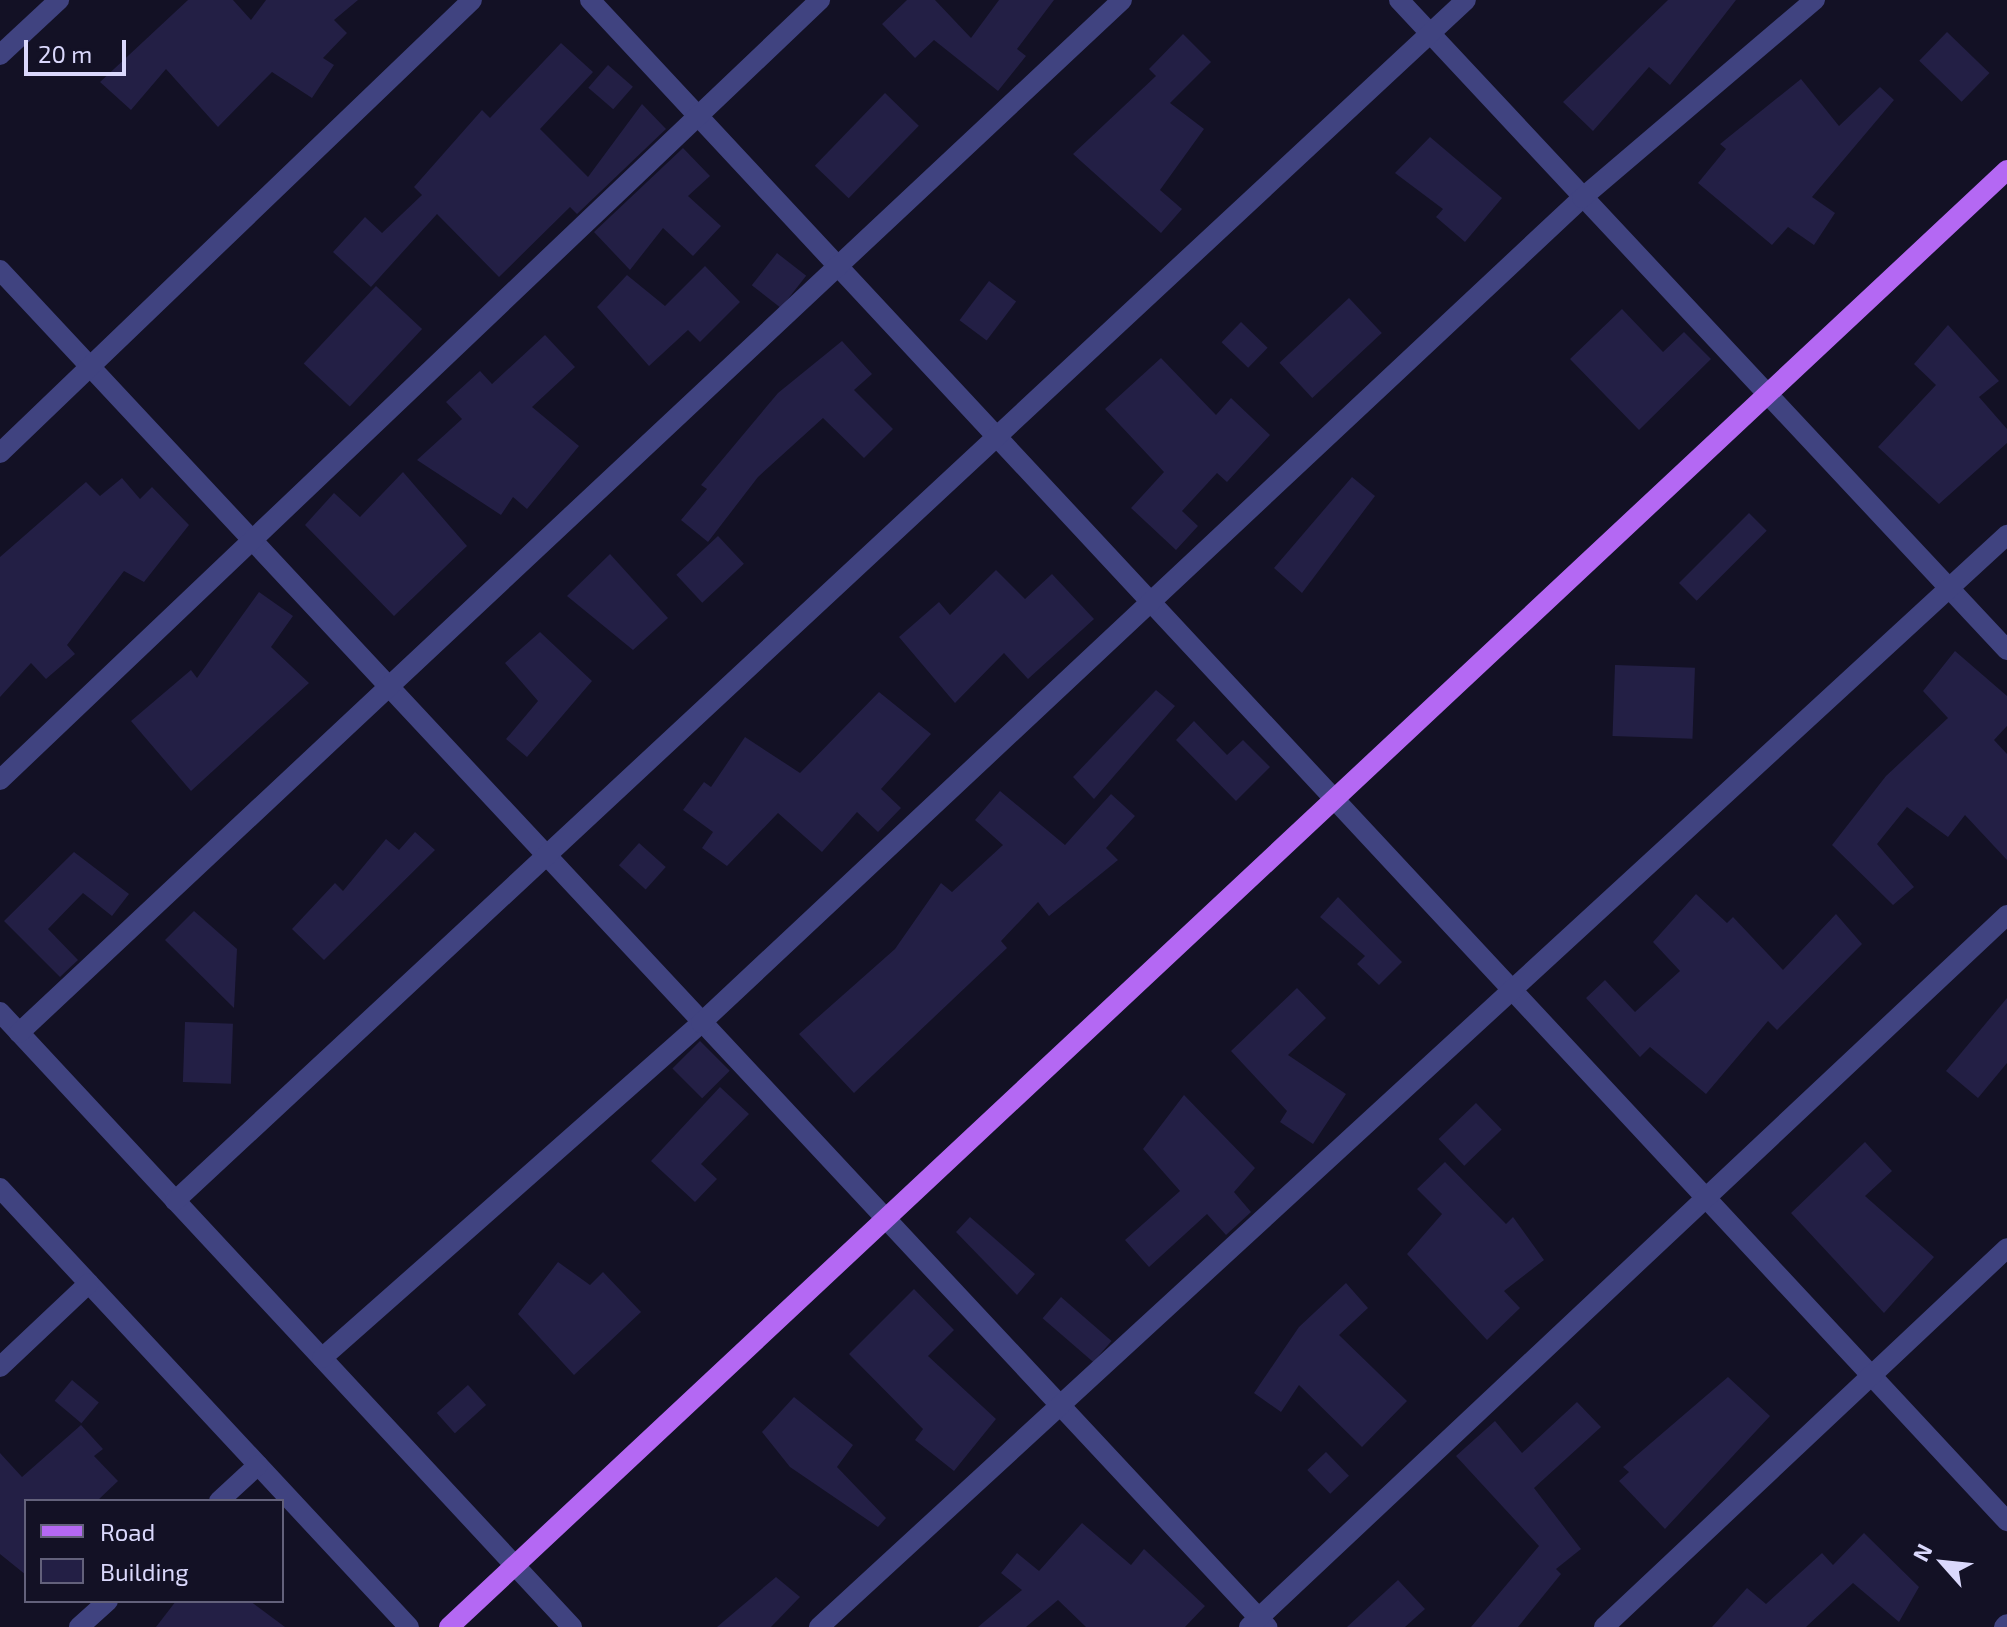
<!DOCTYPE html>
<style>
body{margin:0}
#map{position:relative;width:2007px;height:1627px;overflow:hidden;background:#131125;font-family:"Exo 2",sans-serif}
div>[style]{position:absolute}
.building>*{inset:0;background:#231f45;transform-origin:0 0}
.minor>*{height:20px;margin:-10px;padding:0 10px;transform-origin:10px;border-radius:10px;background:#404380}
.major>*{height:20px;margin:-10px;padding:0 10px;transform-origin:10px;border-radius:10px;background:#b468f3}
span{translate:-50% -50%;white-space:nowrap;text-align:center;line-height:1.15;-webkit-text-stroke:6px #131125;paint-order:stroke}
.legend{position:absolute;left:24px;top:1499px;width:260px;height:104px;box-sizing:border-box;background:#131125;border:2px solid #63617b;margin:0;padding:10px 14px;list-style:none;font-size:24px;color:#dad8fc}
.legend li{display:flex;align-items:center;gap:16px;height:40px}
.legend b{width:40px;border:2px solid #63617b}
.north{position:absolute;left:1903px;top:1523px;width:80px;height:80px;-webkit-text-stroke:6px #131125;paint-order:stroke;rotate:297deg;font-size:22px;font-weight:700;line-height:32px;text-align:center;color:#dad8fc}
.north::after{content:'';display:block;margin:auto;width:28px;height:36px;background:#dad8fc;clip-path:polygon(50% 0,100% 100%,50% 72%,0 100%)}
.scale{position:absolute;left:24px;top:40px;width:102px;height:36px;box-sizing:border-box;border:4px solid #dad8fc;border-top:0;padding-left:10px;font-size:24px;line-height:28px;white-space:nowrap;color:#dad8fc;-webkit-text-stroke:6px #131125;paint-order:stroke}
</style>
<div id="map">
<div class="building">
<i style="clip-path:polygon(188px 0,233px 0,251px 20px,266px 0,358px 0,334px 20px,347px 33px,323px 58px,334px 65px,312px 98px,272px 72px,218px 127px,166px 69px,131px 110px,100px 82px)"></i>
<i style="clip-path:polygon(907px 0,935px 0,971px 38px,999px 0,1054px 0,1017px 49px,1026px 56px,998px 91px,934px 40px,915px 58px,882px 24px)"></i>
<i style="clip-path:polygon(1668px 0,1736px 0,1670px 85px,1649px 67px,1593px 131px,1563px 102px)"></i>
<i style="left:1947px;top:32px;width:59px;height:40px;rotate:44deg"></i>
<i style="clip-path:polygon(1183px 34px,1211px 62px,1170px 103px,1204px 129px,1160px 190px,1182px 209px,1161px 233px,1073px 154px,1156px 76px,1149px 69px)"></i>
<i style="clip-path:polygon(561px 43px,593px 72px,540px 129px,588px 177px,642px 104px,666px 129px,577px 214px,570px 207px,499px 277px,437px 214px,371px 287px,333px 252px,365px 217px,382px 233px,422px 195px,414px 187px,482px 110px,490px 118px)"></i>
<i style="left:608px;top:65px;width:33px;height:30px;rotate:41deg"></i>
<i style="clip-path:polygon(1801px 79px,1839px 126px,1880px 87px,1894px 100px,1812px 197px,1835px 213px,1814px 245px,1788px 227px,1772px 245px,1698px 183px,1726px 149px,1720px 144px)"></i>
<i style="left:885px;top:93px;width:47px;height:101px;rotate:44deg"></i>
<i style="clip-path:polygon(1430px 137px,1502px 198px,1465px 242px,1436px 217px,1443px 209px,1395px 173px)"></i>
<i style="clip-path:polygon(683px 148px,710px 176px,688px 196px,721px 226px,693px 256px,663px 228px,630px 270px,594px 232px)"></i>
<i style="left:777px;top:253px;width:37px;height:41px;rotate:38deg"></i>
<i style="clip-path:polygon(705px 266px,740px 302px,700px 342px,688px 330px,649px 366px,597px 307px,627px 275px,665px 306px)"></i>
<i style="left:989px;top:281px;width:34px;height:49px;rotate:37deg"></i>
<i style="left:376px;top:286px;width:63px;height:106px;rotate:43deg"></i>
<i style="left:1349px;top:298px;width:48px;height:95px;rotate:47deg"></i>
<i style="clip-path:polygon(1622px 309px,1663px 352px,1684px 332px,1711px 359px,1639px 430px,1570px 359px)"></i>
<i style="left:1241px;top:322px;width:37px;height:28px;rotate:44deg"></i>
<i style="clip-path:polygon(1948px 325px,1999px 381px,1979px 397px,2007px 429px,2007px 443px,1939px 504px,1878px 447px,1936px 385px,1914px 364px)"></i>
<i style="clip-path:polygon(545px 335px,575px 367px,532px 407px,579px 446px,527px 509px,513px 497px,501px 515px,417px 460px,462px 419px,446px 402px,480px 371px,492px 384px)"></i>
<i style="clip-path:polygon(842px 341px,872px 374px,854px 390px,893px 429px,864px 458px,823px 418px,758px 477px,708px 542px,681px 520px,707px 489px,701px 485px,778px 393px)"></i>
<i style="clip-path:polygon(1161px 358px,1216px 415px,1231px 398px,1270px 435px,1227px 482px,1217px 473px,1182px 511px,1198px 526px,1176px 550px,1131px 508px,1164px 472px,1105px 409px)"></i>
<i style="clip-path:polygon(403px 472px,467px 546px,394px 616px,305px 525px,334px 493px,360px 517px)"></i>
<i style="clip-path:polygon(1352px 477px,1375px 496px,1302px 593px,1274px 568px)"></i>
<i style="clip-path:polygon(122px 478px,140px 499px,152px 487px,189px 525px,144px 582px,124px 571px,67px 645px,75px 654px,46px 679px,31px 663px,0 697px,0 557px,86px 482px,100px 496px)"></i>
<i style="left:1749px;top:513px;width:25px;height:99px;rotate:45deg"></i>
<i style="left:718px;top:536px;width:38px;height:57px;rotate:47deg"></i>
<i style="clip-path:polygon(610px 554px,668px 618px,633px 650px,567px 596px)"></i>
<i style="clip-path:polygon(996px 570px,1025px 599px,1052px 574px,1094px 619px,1028px 679px,1004px 653px,955px 703px,899px 637px,939px 602px,950px 615px)"></i>
<i style="clip-path:polygon(259px 592px,293px 616px,271px 647px,309px 683px,191px 791px,131px 721px,191px 670px,197px 678px)"></i>
<i style="clip-path:polygon(540px 632px,592px 681px,527px 757px,506px 739px,538px 701px,505px 663px)"></i>
<i style="clip-path:polygon(1955px 651px,2007px 696px,2007px 726px,1994px 740px,2007px 754px,2007px 860px,1965px 815px,1948px 837px,1907px 807px,1877px 844px,1914px 887px,1893px 905px,1832px 845px,1886px 776px,1948px 718px,1923px 691px)"></i>
<i style="left:1615px;top:665px;width:80px;height:71px;rotate:2deg"></i>
<i style="clip-path:polygon(1156px 690px,1175px 706px,1094px 799px,1073px 777px)"></i>
<i style="clip-path:polygon(879px 692px,931px 734px,881px 789px,901px 808px,878px 832px,857px 812px,822px 852px,778px 813px,727px 866px,702px 848px,713px 832px,683px 810px,704px 782px,711px 787px,745px 737px,800px 773px)"></i>
<i style="clip-path:polygon(1194px 721px,1227px 755px,1243px 740px,1270px 767px,1236px 801px,1176px 740px)"></i>
<i style="clip-path:polygon(1000px 791px,1065px 845px,1111px 794px,1135px 816px,1106px 848px,1118px 860px,1049px 916px,1038px 902px,1001px 941px,1007px 948px,854px 1093px,799px 1034px,895px 949px,941px 883px,952px 892px,1003px 845px,975px 820px)"></i>
<i style="clip-path:polygon(415px 832px,435px 850px,324px 960px,292px 929px,335px 883px,343px 891px,386px 839px,399px 850px)"></i>
<i style="left:639px;top:843px;width:36px;height:30px;rotate:42deg"></i>
<i style="clip-path:polygon(74px 852px,129px 894px,112px 916px,83px 893px,48px 929px,78px 960px,60px 977px,4px 921px)"></i>
<i style="clip-path:polygon(1696px 894px,1727px 923px,1733px 917px,1783px 970px,1836px 914px,1862px 944px,1777px 1030px,1768px 1021px,1706px 1094px,1650px 1047px,1640px 1057px,1586px 998px,1605px 980px,1635px 1012px,1680px 971px,1653px 942px)"></i>
<i style="clip-path:polygon(1338px 897px,1402px 962px,1379px 985px,1357px 964px,1365px 956px,1320px 917px)"></i>
<i style="clip-path:polygon(194px 911px,237px 949px,234px 1008px,165px 940px)"></i>
<i style="clip-path:polygon(1297px 988px,1326px 1018px,1288px 1055px,1346px 1094px,1313px 1144px,1280px 1122px,1287px 1111px,1231px 1051px)"></i>
<i style="clip-path:polygon(2007px 998px,2007px 1063px,1978px 1098px,1946px 1071px)"></i>
<i style="left:185px;top:1022px;width:48px;height:60px;rotate:2deg"></i>
<i style="left:700px;top:1041px;width:42px;height:39px;rotate:45deg"></i>
<i style="clip-path:polygon(720px 1087px,749px 1114px,701px 1164px,717px 1179px,695px 1202px,651px 1161px)"></i>
<i style="clip-path:polygon(1184px 1095px,1255px 1168px,1234px 1192px,1251px 1212px,1226px 1235px,1207px 1214px,1149px 1267px,1125px 1240px,1180px 1191px,1143px 1149px)"></i>
<i style="left:1476px;top:1103px;width:37px;height:52px;rotate:46deg"></i>
<i style="clip-path:polygon(1865px 1142px,1892px 1171px,1865px 1196px,1934px 1257px,1884px 1313px,1791px 1213px)"></i>
<i style="clip-path:polygon(1445px 1162px,1506px 1224px,1513px 1217px,1544px 1260px,1504px 1291px,1520px 1308px,1487px 1340px,1407px 1254px,1442px 1214px,1417px 1189px)"></i>
<i style="clip-path:polygon(970px 1217px,1035px 1274px,1017px 1295px,956px 1232px)"></i>
<i style="clip-path:polygon(558px 1262px,590px 1285px,603px 1272px,641px 1312px,574px 1375px,518px 1314px)"></i>
<i style="clip-path:polygon(1346px 1283px,1368px 1308px,1339px 1335px,1407px 1401px,1362px 1447px,1299px 1385px,1281px 1412px,1254px 1393px,1299px 1327px)"></i>
<i style="clip-path:polygon(914px 1289px,954px 1330px,928px 1356px,996px 1419px,954px 1471px,915px 1440px,923px 1429px,849px 1354px)"></i>
<i style="left:1061px;top:1297px;width:67px;height:28px;rotate:41deg"></i>
<i style="clip-path:polygon(1728px 1377px,1770px 1416px,1665px 1529px,1619px 1481px,1629px 1472px,1623px 1467px)"></i>
<i style="left:72px;top:1380px;width:35px;height:27px;rotate:40deg"></i>
<i style="left:468px;top:1385px;width:27px;height:42px;rotate:48deg"></i>
<i style="clip-path:polygon(794px 1397px,853px 1445px,837px 1467px,886px 1518px,878px 1527px,790px 1467px,762px 1432px)"></i>
<i style="clip-path:polygon(1577px 1402px,1601px 1427px,1534px 1488px,1581px 1549px,1556px 1569px,1561px 1574px,1518px 1627px,1471px 1627px,1539px 1546px,1456px 1456px,1495px 1421px,1522px 1453px)"></i>
<i style="clip-path:polygon(81px 1425px,103px 1449px,94px 1456px,118px 1481px,97px 1501px,26px 1501px,26px 1575px,0 1554px,0 1453px,22px 1477px)"></i>
<i style="left:1326px;top:1452px;width:33px;height:26px;rotate:46deg"></i>
<i style="clip-path:polygon(1082px 1523px,1131px 1565px,1144px 1549px,1205px 1606px,1185px 1627px,1086px 1627px,1058px 1600px,1026px 1627px,978px 1627px,1022px 1590px,1001px 1573px,1017px 1553px,1039px 1571px)"></i>
<i style="clip-path:polygon(1864px 1533px,1919px 1587px,1899px 1622px,1853px 1583px,1806px 1627px,1712px 1627px,1747px 1588px,1766px 1604px,1822px 1553px,1833px 1565px)"></i>
<i style="clip-path:polygon(776px 1577px,800px 1597px,771px 1627px,717px 1627px)"></i>
<i style="clip-path:polygon(1398px 1580px,1425px 1609px,1405px 1627px,1347px 1627px)"></i>
<i style="clip-path:polygon(176px 1601px,250px 1601px,285px 1627px,156px 1627px)"></i>
</div>
<div class="minor">
<i style="left:590px;top:0;width:2079px;rotate:47.03deg"></i>
<i style="left:1399px;top:0;width:890px;rotate:46.91deg"></i>
<i style="left:0;top:55px;width:81px;rotate:-43deg"></i>
<i style="left:0;top:270px;width:1857px;rotate:46.96deg"></i>
<i style="left:0;top:453px;width:654px;rotate:-43.82deg"></i>
<i style="left:0;top:780px;width:1132px;rotate:-43.57deg"></i>
<i style="left:0;top:1012px;width:840px;rotate:47.07deg"></i>
<i style="left:19px;top:1033px;width:1511px;rotate:-43.12deg"></i>
<i style="left:0;top:1188px;width:600px;rotate:47.03deg"></i>
<i style="left:175px;top:1201px;width:1763px;rotate:-42.93deg"></i>
<i style="left:322px;top:1358px;width:506px;rotate:-41.47deg"></i>
<i style="left:701px;top:1023px;width:1207px;rotate:-43.12deg"></i>
<i style="left:1582px;top:198px;width:306px;rotate:-40.4deg"></i>
<i style="left:0;top:1367px;width:122px;rotate:-43.3deg"></i>
<i style="left:219px;top:1501px;width:53px;rotate:-42.7deg"></i>
<i style="left:79px;top:1627px;width:39px;rotate:-42deg"></i>
<i style="left:819px;top:1627px;width:1614px;rotate:-42.59deg"></i>
<i style="left:1249px;top:1627px;width:1040px;rotate:-43.21deg"></i>
<i style="left:1604px;top:1627px;width:553px;rotate:-43.24deg"></i>
<i style="left:2004px;top:1627px;width:4px;rotate:-45deg"></i>
</div>
<div class="major">
<i style="left:449px;top:1627px;width:2133px;rotate:-43.08deg"></i>
</div>
<ul class="legend">
<li><b style="height:10px;background:#b468f3"></b>Road</li>
<li><b style="height:22px;background:#231f45"></b>Building</li>
</ul>
<div class="north">N</div>
<div class="scale">20 m</div>
</div>
